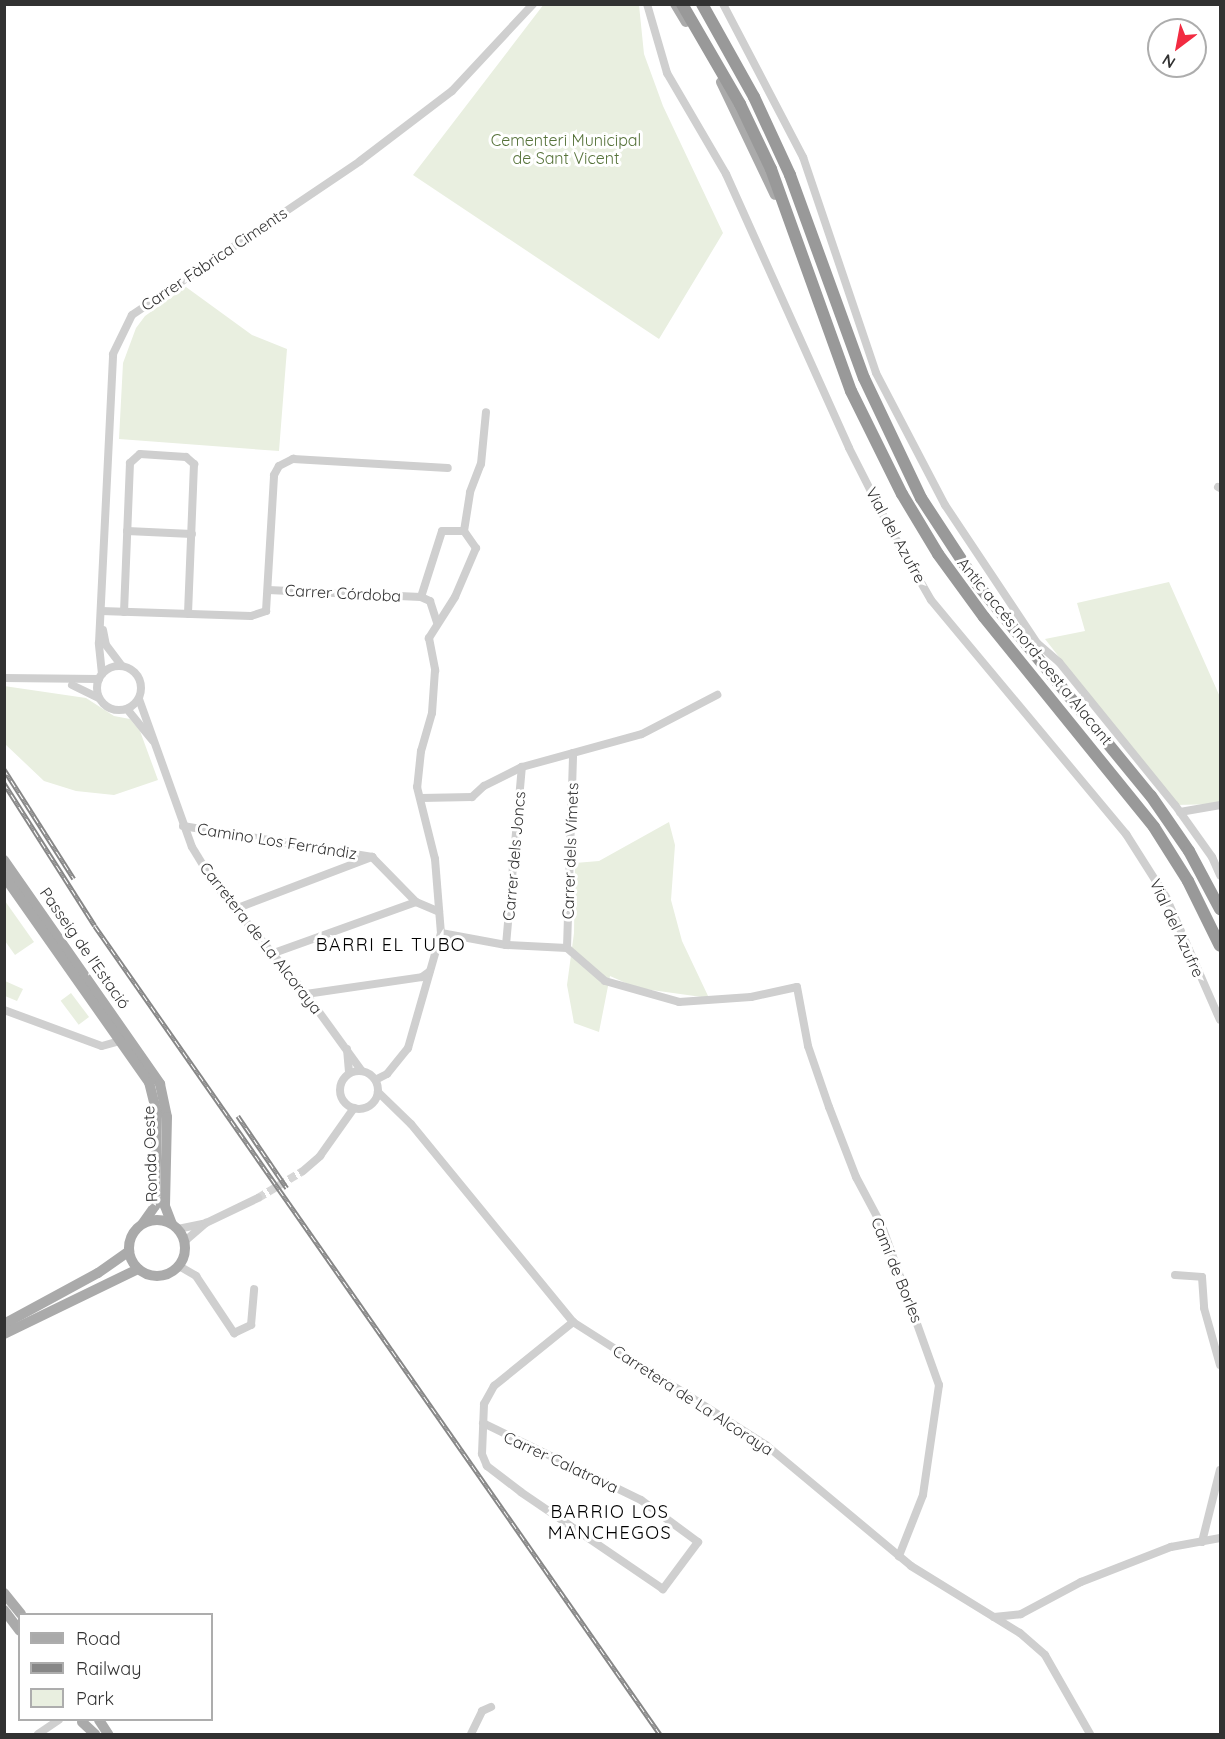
<!DOCTYPE html>
<meta charset="utf-8">
<style>
body{margin:0}
#map{position:relative;width:1225px;height:1739px;overflow:hidden;background:#fff;font-family:Quicksand,sans-serif}
div>[style]{position:absolute}
.green>*{inset:0;background:#e9efe0;transform-origin:0 0}
.minor-tunnel>*{height:8px;margin-top:-4px;transform-origin:0;background:repeating-linear-gradient(90deg,#d6d6d6 0 8px,transparent 0 12px)}
.minor>*{height:8px;margin:-4px;padding:0 4px;transform-origin:4px;border-radius:4px;background:#cfcfcf}
.minor>.ring{margin:-4px;padding:0;box-sizing:content-box;background:none;border:8px solid #cfcfcf;border-radius:50%}
.major>*{height:10px;margin:-5px;padding:0 5px;transform-origin:5px;border-radius:5px;background:#aaa}
.major>.ring{margin:-5px;padding:0;box-sizing:content-box;background:none;border:10px solid #aaa;border-radius:50%}
.highway>*{height:12px;margin:-6px;padding:0 6px;transform-origin:6px;border-radius:6px;background:#999}
.rail>*{height:4.5px;margin-top:-2.25px;transform-origin:0;background:repeating-linear-gradient(90deg,#fff 0 7px,#878787 0 14px);box-sizing:border-box;border-block:2px solid #878787}
span{translate:-50% -50%;white-space:nowrap;text-align:center;line-height:1.15;-webkit-text-stroke:6px #fff;paint-order:stroke}
.park-label{font-size:16px;color:#57733b}
.street-label{font-size:16px;color:#323232}
.neighbourhood-label{font-size:18px;color:#000;letter-spacing:1.5px}
.frame{position:absolute;inset:0;border:6px solid #323232;pointer-events:none}
.legend{position:absolute;left:18px;top:1613px;width:195px;height:108px;box-sizing:border-box;background:#fff;border:2px solid #adadad;margin:0;padding:8px 10px;list-style:none;font-size:18px;color:#323232}
.legend li{display:flex;align-items:center;gap:12px;height:30px}
.legend b{width:30px;border:2px solid #adadad}
.north{position:absolute;left:1147px;top:18px;width:60px;height:60px;box-sizing:border-box;background:#fff;border:2px solid #adadad;border-radius:50%;rotate:212deg;font-size:16px;font-weight:700;line-height:24px;text-align:center;color:#323232}
.north::after{content:'';display:block;margin:auto;width:21px;height:27px;background:#f22b41;clip-path:polygon(50% 0,100% 100%,50% 72%,0 100%)}
</style>
<div id="map">
<div class="green">
<i style="clip-path:polygon(544px 4px,639px 5px,644px 54px,663px 106px,723px 233px,659px 339px,413px 175px)"></i>
<i style="clip-path:polygon(186px 287px,252px 335px,287px 349px,279px 451px,119px 439px,123px 363px,136px 328px,145px 316px)"></i>
<i style="clip-path:polygon(1169px 582px,1220px 697px,1220px 804px,1175px 805px,1045px 639px,1085px 631px,1077px 603px)"></i>
<i style="clip-path:polygon(4px 686px,86px 698px,114px 716px,130px 719px,140px 731px,158px 780px,114px 795px,76px 791px,44px 781px,5px 744px)"></i>
<i style="clip-path:polygon(669px 822px,675px 845px,671px 900px,682px 941px,709px 998px,637px 988px,610px 976px,599px 1032px,574px 1023px,567px 985px,574px 933px,575px 863px,599px 861px)"></i>
<i style="clip-path:polygon(5px 901px,34px 942px,15px 955px,5px 941px)"></i>
<i style="clip-path:polygon(5px 981px,23px 989px,17px 1001px,5px 996px)"></i>
<i style="left:71px;top:993px;width:30px;height:13px;rotate:53deg"></i>
</div>
<div class="minor-tunnel">
<i style="left:258px;top:1198px;width:52px;rotate:-31deg"></i>
</div>
<div class="minor">
<i style="left:647px;top:4px;width:72px;rotate:73.8deg"></i>
<i style="left:667px;top:73px;width:117px;rotate:59.7deg"></i>
<i style="left:726px;top:174px;width:300px;rotate:65.8deg"></i>
<i style="left:849px;top:448px;width:89px;rotate:63.1deg"></i>
<i style="left:889px;top:527px;width:84px;rotate:60.1deg"></i>
<i style="left:931px;top:600px;width:305px;rotate:50.2deg"></i>
<i style="left:1126px;top:834px;width:75px;rotate:57.6deg"></i>
<i style="left:1166px;top:897px;width:134px;rotate:66.3deg"></i>
<i style="left:723px;top:4px;width:173px;rotate:62.4deg"></i>
<i style="left:803px;top:157px;width:228px;rotate:71.3deg"></i>
<i style="left:876px;top:373px;width:149px;rotate:62.4deg"></i>
<i style="left:945px;top:505px;width:166px;rotate:56.3deg"></i>
<i style="left:1037px;top:643px;width:29px;rotate:41deg"></i>
<i style="left:1059px;top:662px;width:184px;rotate:51deg"></i>
<i style="left:1175px;top:805px;width:64px;rotate:54.6deg"></i>
<i style="left:1212px;top:857px;width:20px;rotate:66deg"></i>
<i style="left:1218px;top:487px;width:2px;rotate:27deg"></i>
<i style="left:127px;top:531px;width:65px;rotate:2.6deg"></i>
<i style="left:464px;top:531px;width:39px;rotate:-81deg"></i>
<i style="left:470px;top:492px;width:30px;rotate:-69deg"></i>
<i style="left:481px;top:464px;width:52px;rotate:-84.5deg"></i>
<i style="left:268px;top:590px;width:153px;rotate:2.6deg"></i>
<i style="left:421px;top:597px;width:69px;rotate:-72.3deg"></i>
<i style="left:442px;top:531px;width:22px"></i>
<i style="left:464px;top:531px;width:21px;rotate:55deg"></i>
<i style="left:476px;top:548px;width:53px;rotate:113.2deg"></i>
<i style="left:455px;top:597px;width:49px;rotate:122.4deg"></i>
<i style="left:429px;top:638px;width:33px;rotate:79deg"></i>
<i style="left:435px;top:670px;width:43px;rotate:94deg"></i>
<i style="left:432px;top:713px;width:40px;rotate:106deg"></i>
<i style="left:421px;top:751px;width:36px;rotate:96deg"></i>
<i style="left:417px;top:787px;width:74px;rotate:76deg"></i>
<i style="left:435px;top:859px;width:74px;rotate:85.4deg"></i>
<i style="left:441px;top:933px;width:120px;rotate:106deg"></i>
<i style="left:408px;top:1048px;width:33px;rotate:129deg"></i>
<i style="left:387px;top:1074px;width:13px;rotate:153deg"></i>
<i style="left:421px;top:597px;width:10px;rotate:24deg"></i>
<i style="left:430px;top:601px;width:23px;rotate:72deg"></i>
<i style="left:101px;top:611px;width:150px;rotate:1.9deg"></i>
<i style="left:251px;top:616px;width:16px;rotate:-18deg"></i>
<i style="left:266px;top:611px;width:136px;rotate:-86.6deg"></i>
<i style="left:274px;top:475px;width:10px;rotate:-61deg"></i>
<i style="left:279px;top:466px;width:16px;rotate:-27deg"></i>
<i style="left:293px;top:459px;width:155px;rotate:3.3deg"></i>
<i style="left:124px;top:612px;width:149px;rotate:-87.7deg"></i>
<i style="left:130px;top:463px;width:13px;rotate:-42deg"></i>
<i style="left:140px;top:454px;width:46px;rotate:3.7deg"></i>
<i style="left:186px;top:457px;width:11px;rotate:41deg"></i>
<i style="left:194px;top:464px;width:150px;rotate:92.3deg"></i>
<i style="left:103px;top:630px;width:15px;rotate:79deg"></i>
<i style="left:106px;top:645px;width:25px;rotate:53deg"></i>
<i class="ring" style="left:97px;top:666px;width:36px;height:36px"></i>
<i style="left:102px;top:674px;width:31px;rotate:-96deg"></i>
<i style="left:99px;top:643px;width:289px;rotate:-87.2deg"></i>
<i style="left:113px;top:354px;width:43px;rotate:-64deg"></i>
<i style="left:132px;top:315px;width:275px;rotate:-34deg"></i>
<i style="left:360px;top:161px;width:116px;rotate:-37.3deg"></i>
<i style="left:452px;top:91px;width:119px;rotate:-47deg"></i>
<i style="left:4px;top:678px;width:95px;rotate:0.6deg"></i>
<i style="left:72px;top:685px;width:30px;rotate:26deg"></i>
<i style="left:139px;top:699px;width:157px;rotate:70.3deg"></i>
<i style="left:192px;top:847px;width:42px;rotate:58.6deg"></i>
<i style="left:214px;top:883px;width:144px;rotate:50.3deg"></i>
<i style="left:306px;top:994px;width:94px;rotate:54.1deg"></i>
<i style="left:127px;top:709px;width:41px;rotate:50.9deg"></i>
<i style="left:421px;top:798px;width:51px;rotate:-1.1deg"></i>
<i style="left:472px;top:797px;width:16px;rotate:-43deg"></i>
<i style="left:484px;top:786px;width:42px;rotate:-26.6deg"></i>
<i style="left:522px;top:767px;width:124px;rotate:-15.4deg"></i>
<i style="left:642px;top:734px;width:85px;rotate:-27.5deg"></i>
<i style="left:1180px;top:812px;width:41px;rotate:-9.9deg"></i>
<i style="left:183px;top:826px;width:192px;rotate:9.3deg"></i>
<i style="left:372px;top:857px;width:63px;rotate:45.6deg"></i>
<i style="left:416px;top:902px;width:25px;rotate:23deg"></i>
<i style="left:235px;top:909px;width:147px;rotate:-20.8deg"></i>
<i style="left:441px;top:933px;width:66px;rotate:10.5deg"></i>
<i style="left:506px;top:945px;width:61px;rotate:2.8deg"></i>
<i style="left:506px;top:945px;width:179px;rotate:-84.9deg"></i>
<i style="left:567px;top:948px;width:50px;rotate:41deg"></i>
<i style="left:605px;top:981px;width:77px;rotate:15.8deg"></i>
<i style="left:679px;top:1002px;width:72px;rotate:-4deg"></i>
<i style="left:751px;top:997px;width:47px;rotate:-12.3deg"></i>
<i style="left:797px;top:987px;width:60px;rotate:79.4deg"></i>
<i style="left:808px;top:1046px;width:65px;rotate:71deg"></i>
<i style="left:829px;top:1107px;width:75px;rotate:68.9deg"></i>
<i style="left:856px;top:1177px;width:55px;rotate:62deg"></i>
<i style="left:882px;top:1226px;width:169px;rotate:70.3deg"></i>
<i style="left:939px;top:1385px;width:111px;rotate:98.3deg"></i>
<i style="left:923px;top:1495px;width:66px;rotate:111.5deg"></i>
<i style="left:567px;top:948px;width:195px;rotate:-88.2deg"></i>
<i style="left:271px;top:954px;width:154px;rotate:-19.7deg"></i>
<i style="left:306px;top:994px;width:117px;rotate:-8.3deg"></i>
<i style="left:422px;top:977px;width:9px;rotate:-36deg"></i>
<i style="left:4px;top:1010px;width:104px;rotate:20.2deg"></i>
<i style="left:102px;top:1046px;width:18px;rotate:-16deg"></i>
<i style="left:347px;top:1049px;width:23px;rotate:85deg"></i>
<i class="ring" style="left:340px;top:1071px;width:30px;height:30px"></i>
<i style="left:378px;top:1092px;width:46px;rotate:44.1deg"></i>
<i style="left:411px;top:1124px;width:256px;rotate:50.7deg"></i>
<i style="left:573px;top:1322px;width:229px;rotate:32.5deg"></i>
<i style="left:766px;top:1445px;width:189px;rotate:39.8deg"></i>
<i style="left:911px;top:1566px;width:128px;rotate:31.6deg"></i>
<i style="left:1020px;top:1633px;width:33px;rotate:41deg"></i>
<i style="left:1045px;top:1655px;width:91px;rotate:60.3deg"></i>
<i style="left:303px;top:1171px;width:23px;rotate:-41deg"></i>
<i style="left:320px;top:1156px;width:59px;rotate:-54.7deg"></i>
<i style="left:178px;top:1229px;width:25px;rotate:-12deg"></i>
<i style="left:185px;top:1241px;width:28px;rotate:-41deg"></i>
<i style="left:206px;top:1223px;width:58px;rotate:-25.7deg"></i>
<i style="left:179px;top:1266px;width:20px;rotate:30deg"></i>
<i style="left:196px;top:1276px;width:69px;rotate:56.3deg"></i>
<i style="left:234px;top:1333px;width:19px;rotate:-25deg"></i>
<i style="left:251px;top:1325px;width:36px;rotate:-85deg"></i>
<i style="left:1175px;top:1275px;width:27px;rotate:4deg"></i>
<i style="left:1202px;top:1277px;width:31px;rotate:86deg"></i>
<i style="left:1204px;top:1308px;width:59px;rotate:74.3deg"></i>
<i style="left:483px;top:1423px;width:176px;rotate:26deg"></i>
<i style="left:641px;top:1500px;width:71px;rotate:36.4deg"></i>
<i style="left:698px;top:1542px;width:59px;rotate:126.7deg"></i>
<i style="left:663px;top:1589px;width:172px;rotate:-145.7deg"></i>
<i style="left:521px;top:1492px;width:43px;rotate:-142.6deg"></i>
<i style="left:487px;top:1466px;width:13px;rotate:-113deg"></i>
<i style="left:482px;top:1454px;width:50px;rotate:-87.7deg"></i>
<i style="left:484px;top:1404px;width:21px;rotate:-61deg"></i>
<i style="left:494px;top:1386px;width:102px;rotate:-39deg"></i>
<i style="left:1202px;top:1542px;width:74px;rotate:-76deg"></i>
<i style="left:994px;top:1617px;width:27px;rotate:-6deg"></i>
<i style="left:1021px;top:1614px;width:68px;rotate:-28.1deg"></i>
<i style="left:1081px;top:1582px;width:97px;rotate:-21.3deg"></i>
<i style="left:1171px;top:1547px;width:50px;rotate:-10.4deg"></i>
<i style="left:38px;top:1734px;width:25px;rotate:-34deg"></i>
<i style="left:471px;top:1734px;width:25px;rotate:-64deg"></i>
<i style="left:482px;top:1711px;width:10px;rotate:-24deg"></i>
</div>
<div class="major">
<i style="left:675px;top:4px;width:21px;rotate:59deg"></i>
<i style="left:721px;top:82px;width:125px;rotate:64.5deg"></i>
<i style="left:4px;top:860px;width:273px;rotate:55.1deg"></i>
<i style="left:160px;top:1084px;width:34px;rotate:78deg"></i>
<i style="left:167px;top:1117px;width:89px;rotate:91.3deg"></i>
<i style="left:165px;top:1206px;width:19px;rotate:69deg"></i>
<i style="left:4px;top:876px;width:252px;rotate:54.9deg"></i>
<i style="left:149px;top:1082px;width:34px;rotate:76deg"></i>
<i style="left:157px;top:1115px;width:91px;rotate:91.3deg"></i>
<i style="left:155px;top:1206px;width:21px;rotate:125deg"></i>
<i class="ring" style="left:129px;top:1220px;width:46px;height:46px"></i>
<i style="left:4px;top:1324px;width:107px;rotate:-28.5deg"></i>
<i style="left:98px;top:1273px;width:38px;rotate:-35deg"></i>
<i style="left:4px;top:1334px;width:149px;rotate:-25.9deg"></i>
<i style="left:4px;top:1593px;width:27px;rotate:51deg"></i>
<i style="left:4px;top:1610px;width:26px;rotate:53deg"></i>
<i style="left:99px;top:1720px;width:17px;rotate:57deg"></i>
<i style="left:82px;top:1722px;width:18px;rotate:43deg"></i>
</div>
<div class="highway">
<i style="left:682px;top:4px;width:116px;rotate:59.9deg"></i>
<i style="left:740px;top:104px;width:72px;rotate:64.5deg"></i>
<i style="left:771px;top:169px;width:236px;rotate:70.2deg"></i>
<i style="left:851px;top:391px;width:115px;rotate:63.7deg"></i>
<i style="left:902px;top:494px;width:70px;rotate:59deg"></i>
<i style="left:938px;top:554px;width:78px;rotate:53.9deg"></i>
<i style="left:984px;top:617px;width:270px;rotate:51deg"></i>
<i style="left:1154px;top:827px;width:64px;rotate:57.8deg"></i>
<i style="left:1188px;top:881px;width:72px;rotate:63.8deg"></i>
<i style="left:702px;top:4px;width:107px;rotate:60.8deg"></i>
<i style="left:754px;top:97px;width:86px;rotate:65.2deg"></i>
<i style="left:790px;top:175px;width:216px;rotate:70deg"></i>
<i style="left:864px;top:378px;width:133px;rotate:64.6deg"></i>
<i style="left:921px;top:498px;width:104px;rotate:56.8deg"></i>
<i style="left:978px;top:585px;width:273px;rotate:50.7deg"></i>
<i style="left:1151px;top:796px;width:67px;rotate:55.4deg"></i>
<i style="left:1189px;top:851px;width:66px;rotate:61.9deg"></i>
</div>
<div class="rail">
<i style="left:4px;top:769px;width:130px;rotate:57.5deg"></i>
<i style="left:4px;top:783px;width:169px;rotate:57.5deg"></i>
<i style="left:95px;top:926px;width:986px;rotate:55.04deg"></i>
<i style="left:238px;top:1116px;width:87px;rotate:55.8deg"></i>
</div>
<div class="park-label">
<span style="left:566px;top:149px">Cementeri Municipal<br>de Sant Vicent</span>
</div>
<div class="street-label">
<span style="left:214px;top:259px;rotate:-34deg">Carrer Fàbrica Ciments</span>
<span style="left:896px;top:535px;rotate:61deg">Vial del Azufre</span>
<span style="left:343px;top:593px;rotate:3deg">Carrer Córdoba</span>
<span style="left:1035px;top:651px;rotate:51deg">Antic accés nord-oest a Alacant</span>
<span style="left:277px;top:841px;rotate:9deg">Camino Los Ferrándiz</span>
<span style="left:570px;top:851px;rotate:-88deg">Carrer dels Vímets</span>
<span style="left:514px;top:856px;rotate:-85deg">Carrer dels Joncs</span>
<span style="left:1177px;top:928px;rotate:65deg">Vial del Azufre</span>
<span style="left:261px;top:938px;rotate:52deg">Carretera de La Alcoraya</span>
<span style="left:85px;top:948px;rotate:55deg">Passeig de l'Estació</span>
<span style="left:150px;top:1154px;rotate:-92deg">Ronda Oeste</span>
<span style="left:897px;top:1270px;rotate:68deg">Camí de Borles</span>
<span style="left:693px;top:1400px;rotate:33deg">Carretera de La Alcoraya</span>
<span style="left:561px;top:1462px;rotate:25deg">Carrer Calatrava</span>
</div>
<div class="neighbourhood-label">
<span style="left:391px;top:945px">BARRI EL TUBO</span>
<span style="left:610px;top:1523px">BARRIO LOS<br>MANCHEGOS</span>
</div>
<div class="frame"></div>
<ul class="legend">
<li><b style="height:8px;background:#aaa"></b>Road</li>
<li><b style="height:8px;background:#878787"></b>Railway</li>
<li><b style="height:16px;background:#e9efe0"></b>Park</li>
</ul>
<div class="north">N</div>
</div>
